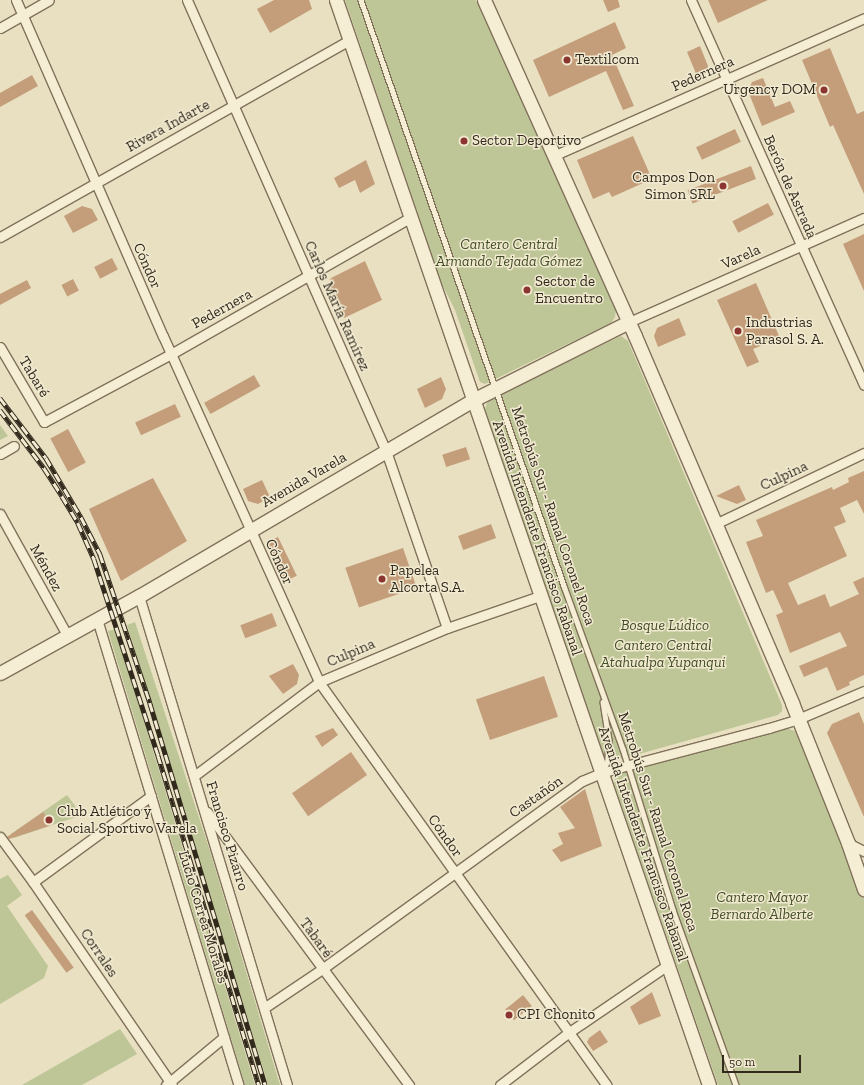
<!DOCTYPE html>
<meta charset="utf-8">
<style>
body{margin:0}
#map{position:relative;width:864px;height:1085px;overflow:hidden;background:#e9e0c2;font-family:"Zilla Slab",serif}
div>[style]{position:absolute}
.green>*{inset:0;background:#bec697}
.building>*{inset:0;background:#c49e7b;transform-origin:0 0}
.roads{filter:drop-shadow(1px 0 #81715b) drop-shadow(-1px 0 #81715b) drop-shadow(0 1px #81715b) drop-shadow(0 -1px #81715b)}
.lane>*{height:4.5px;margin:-2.25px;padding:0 2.25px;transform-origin:2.25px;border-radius:2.25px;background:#f5edd4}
.street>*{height:9px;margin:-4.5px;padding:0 4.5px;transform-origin:4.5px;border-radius:4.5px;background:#f5edd4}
.secondary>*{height:13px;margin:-6.5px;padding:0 6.5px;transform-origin:6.5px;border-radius:6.5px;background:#f5edd4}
.rail>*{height:4.5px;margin-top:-2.25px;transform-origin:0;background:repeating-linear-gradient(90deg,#f1ead0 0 9px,#32291d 0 18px);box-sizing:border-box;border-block:1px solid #32291d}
.dots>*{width:11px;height:11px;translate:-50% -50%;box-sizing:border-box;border:2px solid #f1ead0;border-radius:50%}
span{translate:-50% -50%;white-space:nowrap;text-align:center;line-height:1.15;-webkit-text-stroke:3px #f1ead0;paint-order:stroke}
.poi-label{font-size:15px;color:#32291d}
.left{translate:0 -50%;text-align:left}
.right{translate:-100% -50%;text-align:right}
.street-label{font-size:15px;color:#32291d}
.park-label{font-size:15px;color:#414d26;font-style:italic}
.scale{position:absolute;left:722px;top:1055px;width:79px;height:18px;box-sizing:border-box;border:2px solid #32291d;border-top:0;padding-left:5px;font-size:12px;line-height:14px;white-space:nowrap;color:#32291d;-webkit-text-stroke:3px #f1ead0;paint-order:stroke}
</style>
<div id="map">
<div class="green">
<i style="clip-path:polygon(345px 0,476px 0,616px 309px,615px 317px,611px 323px,485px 384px,480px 382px,455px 310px,441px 282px)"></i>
<i style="clip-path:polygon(621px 336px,628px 341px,782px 705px,782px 711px,778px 715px,614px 761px,606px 758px,601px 751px,485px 409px,487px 403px,492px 398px)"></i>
<i style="clip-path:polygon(0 425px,8px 436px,0 440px)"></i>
<i style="clip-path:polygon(135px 622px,210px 851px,280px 1085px,268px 1085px,127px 625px)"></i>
<i style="clip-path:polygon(116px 629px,255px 1085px,245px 1085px,108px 631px)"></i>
<i style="clip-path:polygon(786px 728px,795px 731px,864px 890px,864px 1085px,718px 1085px,614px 784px,615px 778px,620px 773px)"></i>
<i style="clip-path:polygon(67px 795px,82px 815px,14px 838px,11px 834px)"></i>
<i style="clip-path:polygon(8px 875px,22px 895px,7px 906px,48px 966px,44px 978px,0 1004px,0 879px)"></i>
<i style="clip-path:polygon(120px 1029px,137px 1054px,82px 1085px,22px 1085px)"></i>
</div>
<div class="building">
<i style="clip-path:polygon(274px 0,309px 0,312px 9px,270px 33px,257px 9px)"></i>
<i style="clip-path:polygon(603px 0,618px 0,620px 7px,608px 12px)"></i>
<i style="clip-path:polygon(708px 0,768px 0,718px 23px)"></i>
<i style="clip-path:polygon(615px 22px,626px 48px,612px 55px,634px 106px,623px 110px,606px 71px,549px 97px,533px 60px)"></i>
<i style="clip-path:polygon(700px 46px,708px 66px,707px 71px,697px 76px,687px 52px)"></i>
<i style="clip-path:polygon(830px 48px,857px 114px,864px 111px,864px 194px,833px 125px,830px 127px,802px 60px)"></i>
<i style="clip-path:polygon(32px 75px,38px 86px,0 107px,0 93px)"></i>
<i style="clip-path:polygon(763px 78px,775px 107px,790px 101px,795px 112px,762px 126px,748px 91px,752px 82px)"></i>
<i style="left:735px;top:129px;width:14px;height:43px;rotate:65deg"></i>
<i style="clip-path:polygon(633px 136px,652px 179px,612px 197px,609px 192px,593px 199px,577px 160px)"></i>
<i style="clip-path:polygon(366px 160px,375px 184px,360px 193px,355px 180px,339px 188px,334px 178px)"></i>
<i style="left:751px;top:166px;width:14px;height:68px;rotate:69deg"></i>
<i style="left:768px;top:203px;width:13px;height:40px;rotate:63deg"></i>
<i style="clip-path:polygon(82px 206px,92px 209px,98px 220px,73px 233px,64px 216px)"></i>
<i style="clip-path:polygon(864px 234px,864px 291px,843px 244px)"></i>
<i style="left:112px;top:258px;width:13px;height:20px;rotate:63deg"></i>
<i style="clip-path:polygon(365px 261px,382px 300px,344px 318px,328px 287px,331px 278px)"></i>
<i style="left:73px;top:279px;width:13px;height:13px;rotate:63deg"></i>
<i style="clip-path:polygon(27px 280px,31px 288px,0 305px,0 294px)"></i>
<i style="clip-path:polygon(756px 283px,780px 338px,753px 349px,759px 362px,747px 367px,717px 300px)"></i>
<i style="clip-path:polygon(679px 318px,686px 335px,658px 347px,654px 336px,657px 328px)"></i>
<i style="left:254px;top:375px;width:13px;height:57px;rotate:61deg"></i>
<i style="clip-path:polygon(441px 377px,446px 389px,442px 399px,425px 408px,417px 389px)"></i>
<i style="left:175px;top:404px;width:14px;height:44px;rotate:65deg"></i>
<i style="left:68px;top:429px;width:38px;height:20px;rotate:62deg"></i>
<i style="left:466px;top:447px;width:13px;height:25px;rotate:72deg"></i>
<i style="clip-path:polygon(864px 471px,864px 514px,857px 500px,840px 508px,846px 522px,834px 527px,847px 556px,788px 583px,798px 605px,825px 594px,830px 607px,859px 594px,853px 582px,864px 577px,864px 675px,849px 682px,850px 685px,837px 691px,827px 667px,804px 677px,799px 666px,847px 646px,840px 632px,790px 653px,776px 615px,783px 612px,773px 590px,766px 593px,746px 542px,763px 536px,756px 520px,832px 487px,833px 490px,849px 482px,848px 478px)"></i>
<i style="clip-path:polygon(153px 478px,187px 541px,121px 581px,89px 509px)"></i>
<i style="clip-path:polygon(262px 480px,270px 497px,258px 504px,248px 501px,243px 489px)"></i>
<i style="clip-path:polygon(739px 485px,746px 500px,737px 504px,716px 496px)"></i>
<i style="left:491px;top:524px;width:15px;height:35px;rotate:70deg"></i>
<i style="left:278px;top:537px;width:43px;height:13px;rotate:64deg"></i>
<i style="left:403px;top:548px;width:42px;height:61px;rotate:71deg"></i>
<i style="left:272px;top:613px;width:14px;height:34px;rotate:69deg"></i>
<i style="clip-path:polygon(293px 664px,299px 675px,297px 684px,283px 694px,269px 676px)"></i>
<i style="left:544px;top:676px;width:43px;height:72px;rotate:71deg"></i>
<i style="clip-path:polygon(859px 712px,864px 724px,864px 817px,827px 733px,832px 724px)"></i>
<i style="clip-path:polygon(333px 728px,338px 735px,322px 747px,315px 736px)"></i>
<i style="left:351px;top:752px;width:28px;height:72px;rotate:55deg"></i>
<i style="clip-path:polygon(585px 789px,602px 846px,561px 862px,552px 850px,563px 844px,558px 833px,575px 828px,560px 807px)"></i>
<i style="clip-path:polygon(43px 812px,52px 825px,9px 839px,7px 837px)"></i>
<i style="left:32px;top:910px;width:71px;height:9px;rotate:54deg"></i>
<i style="clip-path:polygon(652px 992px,661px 1016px,639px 1025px,630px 1007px)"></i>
<i style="left:523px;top:995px;width:14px;height:23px;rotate:51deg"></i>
<i style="clip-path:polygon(600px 1030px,608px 1042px,593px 1051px,587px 1042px,589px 1038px)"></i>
</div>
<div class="roads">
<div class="lane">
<i style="left:361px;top:0;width:620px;rotate:70.89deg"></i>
<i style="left:564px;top:586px;width:173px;rotate:70.1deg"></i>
<i style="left:623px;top:749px;width:169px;rotate:72.7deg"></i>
<i style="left:673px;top:910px;width:186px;rotate:70.2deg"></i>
<i style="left:603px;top:702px;width:37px;rotate:81deg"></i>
<i style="left:609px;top:739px;width:22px;rotate:93deg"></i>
<i style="left:608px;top:761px;width:9px;rotate:117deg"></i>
</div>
<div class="street">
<i style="left:16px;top:0;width:367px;rotate:66.4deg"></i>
<i style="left:163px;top:336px;width:380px;rotate:65.7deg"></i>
<i style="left:319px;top:682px;width:495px;rotate:54.5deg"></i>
<i style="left:187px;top:0;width:493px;rotate:66.2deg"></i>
<i style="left:386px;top:451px;width:187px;rotate:71deg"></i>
<i style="left:691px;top:0;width:422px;rotate:65.8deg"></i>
<i style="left:0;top:28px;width:56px;rotate:-29.7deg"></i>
<i style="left:553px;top:156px;width:340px;rotate:-23.9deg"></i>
<i style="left:0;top:237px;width:401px;rotate:-29.4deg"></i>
<i style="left:629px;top:322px;width:257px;rotate:-23.9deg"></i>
<i style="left:0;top:347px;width:87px;rotate:59.6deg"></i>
<i style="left:44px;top:422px;width:144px;rotate:-28.2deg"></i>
<i style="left:171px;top:354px;width:276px;rotate:-29.7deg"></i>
<i style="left:0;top:454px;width:16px;rotate:-30deg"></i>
<i style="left:0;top:514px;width:138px;rotate:61deg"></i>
<i style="left:715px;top:524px;width:165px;rotate:-25.5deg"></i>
<i style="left:139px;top:596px;width:511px;rotate:73.16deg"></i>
<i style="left:97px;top:619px;width:487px;rotate:73.1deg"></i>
<i style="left:194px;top:776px;width:156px;rotate:-36.9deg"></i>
<i style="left:319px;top:682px;width:139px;rotate:-22.9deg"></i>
<i style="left:447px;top:628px;width:98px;rotate:-19deg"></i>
<i style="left:207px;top:812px;width:340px;rotate:53.5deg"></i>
<i style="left:0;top:837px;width:56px;rotate:53.7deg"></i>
<i style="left:33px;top:882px;width:246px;rotate:55.6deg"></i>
<i style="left:848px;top:843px;width:18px;rotate:27deg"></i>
<i style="left:33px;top:882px;width:146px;rotate:-36.1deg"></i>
<i style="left:264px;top:1008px;width:70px;rotate:-33.9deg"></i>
<i style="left:322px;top:969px;width:321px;rotate:-35.9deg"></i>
<i style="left:582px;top:781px;width:21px;rotate:-23deg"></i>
<i style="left:601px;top:773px;width:29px;rotate:-16deg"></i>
<i style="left:629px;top:765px;width:145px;rotate:-14.8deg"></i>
<i style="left:769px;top:728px;width:30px;rotate:-17deg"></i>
<i style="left:798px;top:719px;width:72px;rotate:-23deg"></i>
<i style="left:166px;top:1085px;width:75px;rotate:-39.6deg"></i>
<i style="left:500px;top:1085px;width:86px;rotate:-37.4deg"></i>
<i style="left:568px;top:1033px;width:122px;rotate:-34.3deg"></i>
</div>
<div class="secondary">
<i style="left:336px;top:0;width:1147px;rotate:71.03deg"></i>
<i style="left:484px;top:0;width:368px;rotate:65.8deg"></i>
<i style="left:635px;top:336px;width:399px;rotate:66.8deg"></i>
<i style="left:792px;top:703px;width:151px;rotate:68.2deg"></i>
<i style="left:848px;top:843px;width:49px;rotate:70.8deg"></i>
<i style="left:0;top:673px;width:159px;rotate:-29deg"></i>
<i style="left:139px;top:596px;width:387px;rotate:-30.4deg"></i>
<i style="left:473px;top:400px;width:174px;rotate:-26.6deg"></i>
</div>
</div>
<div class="rail">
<i style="left:0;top:398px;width:76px;rotate:52.5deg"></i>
<i style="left:46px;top:458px;width:69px;rotate:59.3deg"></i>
<i style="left:81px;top:517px;width:42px;rotate:62.8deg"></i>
<i style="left:100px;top:554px;width:157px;rotate:71.4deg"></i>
<i style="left:150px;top:703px;width:399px;rotate:73.2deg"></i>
<i style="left:0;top:410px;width:73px;rotate:52.8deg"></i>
<i style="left:44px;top:468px;width:33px;rotate:57deg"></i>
<i style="left:62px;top:496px;width:31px;rotate:59deg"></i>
<i style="left:78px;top:523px;width:39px;rotate:66deg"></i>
<i style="left:94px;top:559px;width:206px;rotate:71.9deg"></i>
<i style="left:158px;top:755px;width:345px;rotate:73deg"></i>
</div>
<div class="dots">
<i style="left:567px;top:60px;background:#8a3530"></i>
<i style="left:824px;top:90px;background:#8a3530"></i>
<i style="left:464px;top:141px;background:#8a3530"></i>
<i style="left:723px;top:186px;background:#8a3530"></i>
<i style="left:527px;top:290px;background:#8a3530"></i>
<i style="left:738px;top:331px;background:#8a3530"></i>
<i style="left:382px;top:579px;background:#8a3530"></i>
<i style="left:49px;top:820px;background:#8a3530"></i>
<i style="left:509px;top:1015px;background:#8a3530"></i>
</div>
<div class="poi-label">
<span class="left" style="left:575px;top:60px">Textilcom</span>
<span class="right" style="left:816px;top:90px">Urgency DOM</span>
<span class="left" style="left:472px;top:141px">Sector Deportivo</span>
<span class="right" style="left:715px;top:186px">Campos Don<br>Simon SRL</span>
<span class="left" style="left:535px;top:290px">Sector de<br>Encuentro</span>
<span class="left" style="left:746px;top:331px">Industrias<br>Parasol S. A.</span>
<span class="left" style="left:390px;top:579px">Papelea<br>Alcorta S.A.</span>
<span class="left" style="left:57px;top:820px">Club Atlético y<br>Social Sportivo Varela</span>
<span class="left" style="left:517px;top:1015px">CPI Chonito</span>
</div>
<div class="street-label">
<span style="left:703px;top:74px;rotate:-24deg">Pedernera</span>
<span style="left:168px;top:126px;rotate:-29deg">Rivera Indarte</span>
<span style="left:790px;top:187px;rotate:66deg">Berón de Astrada</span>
<span style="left:741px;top:257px;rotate:-24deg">Varela</span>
<span style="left:147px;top:266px;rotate:66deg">Cóndor</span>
<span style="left:337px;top:306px;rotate:66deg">Carlos María Ramírez</span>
<span style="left:222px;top:309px;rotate:-29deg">Pedernera</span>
<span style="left:34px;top:377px;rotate:59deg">Tabaré</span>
<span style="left:784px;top:476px;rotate:-25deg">Culpina</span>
<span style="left:304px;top:480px;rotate:-30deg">Avenida Varela</span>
<span style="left:553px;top:516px;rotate:71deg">Metrobús Sur - Ramal Coronel Roca</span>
<span style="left:537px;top:538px;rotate:71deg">Avenida Intendente Francisco Rabanal</span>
<span style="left:279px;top:562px;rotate:66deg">Cóndor</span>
<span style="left:46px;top:568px;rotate:61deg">Méndez</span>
<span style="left:351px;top:653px;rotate:-23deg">Culpina</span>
<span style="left:536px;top:797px;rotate:-35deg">Castañón</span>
<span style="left:658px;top:822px;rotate:72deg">Metrobús Sur - Ramal Coronel Roca</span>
<span style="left:227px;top:836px;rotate:73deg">Francisco Pizarro</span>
<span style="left:445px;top:836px;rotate:55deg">Cóndor</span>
<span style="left:643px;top:844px;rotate:71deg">Avenida Intendente Francisco Rabanal</span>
<span style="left:203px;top:917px;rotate:73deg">Lucio Correa Morales</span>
<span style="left:316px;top:938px;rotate:54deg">Tabaré</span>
<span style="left:99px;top:953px;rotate:56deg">Corrales</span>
</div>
<div class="park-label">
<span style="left:509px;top:253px">Cantero Central<br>Armando Tejada Gómez</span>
<span style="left:665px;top:626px">Bosque Lúdico</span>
<span style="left:663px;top:654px">Cantero Central<br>Atahualpa Yupanqui</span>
<span style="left:762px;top:906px">Cantero Mayor<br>Bernardo Alberte</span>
</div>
<div class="scale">50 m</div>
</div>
